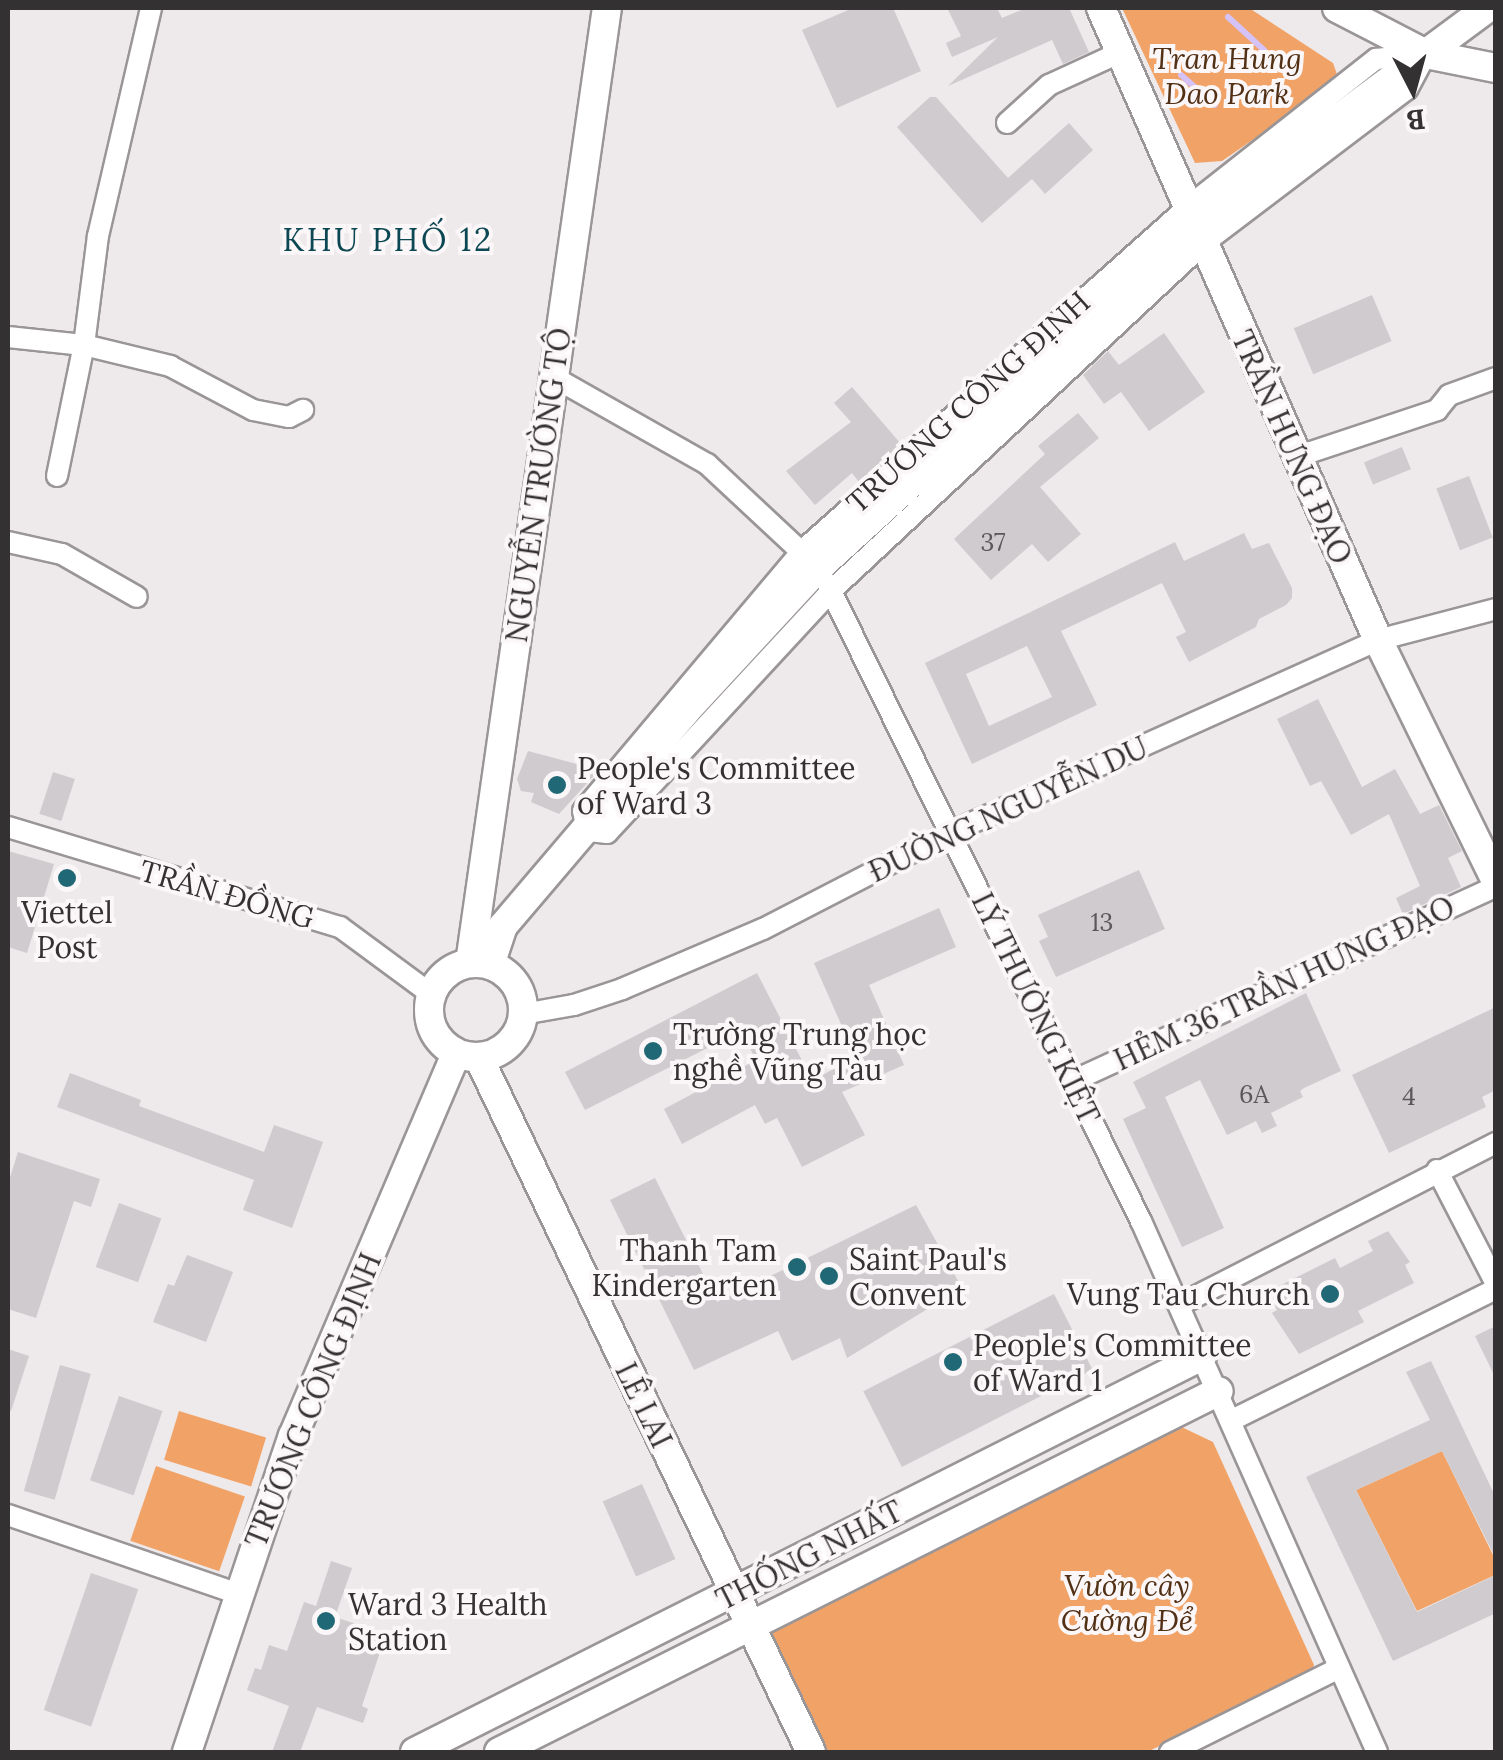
<!DOCTYPE html>
<meta charset="utf-8">
<style>
body{margin:0}
#map{position:relative;width:1503px;height:1760px;overflow:hidden;background:#eee9ea;font-family:Lora,serif}
div>[style]{position:absolute}
.green>*{inset:0;background:#f1a367;transform-origin:0 0}
.stream>*{height:6px;margin:-3px;padding:0 3px;transform-origin:3px;border-radius:3px;background:#d5c2f8}
.building>*{inset:0;background:#cfcbcf;transform-origin:0 0}
.roads{filter:drop-shadow(2px 0 #9a9597) drop-shadow(-2px 0 #9a9597) drop-shadow(0 2px #9a9597) drop-shadow(0 -2px #9a9597)}
.street>*{height:20px;margin:-10px;padding:0 10px;transform-origin:10px;border-radius:10px;background:#fff}
.secondary>*{height:28px;margin:-14px;padding:0 14px;transform-origin:14px;border-radius:14px;background:#fff}
.secondary>.ring{margin:-14px;padding:0;box-sizing:content-box;background:none;border:28px solid #fff;border-radius:50%}
.dots>*{width:28px;height:28px;translate:-50% -50%;box-sizing:border-box;border:5px solid #fbf6f7;border-radius:50%}
span{translate:-50% -50%;white-space:nowrap;text-align:center;line-height:1.15;-webkit-text-stroke:8px #fbf6f7;paint-order:stroke}
.number-label{font-size:25px;color:#5b5859}
.number-label span{-webkit-text-stroke-width:0}
.park-label{font-size:30px;color:#523015;font-style:italic}
.street-label{font-size:30px;color:#343132}
.poi-label{font-size:30px;color:#343132}
.left{translate:0 -50%;text-align:left}
.right{translate:-100% -50%;text-align:right}
.neighbourhood-label{font-size:32px;color:#0c4853;letter-spacing:2.5px}
.frame{position:absolute;inset:0;border:10px solid #343132;pointer-events:none}
.north{position:absolute;left:1363px;top:40px;width:100px;height:100px;-webkit-text-stroke:8px #fbf6f7;paint-order:stroke;rotate:174deg;font-size:28px;font-weight:700;line-height:40px;text-align:center;color:#343132}
.north::after{content:'';display:block;margin:auto;width:35px;height:45px;background:#343132;clip-path:polygon(50% 0,100% 100%,50% 72%,0 100%)}
</style>
<div id="map">
<div class="green">
<i style="clip-path:polygon(1122px 8px,1249px 8px,1333px 63px,1339px 80px,1222px 161px,1195px 163px)"></i>
<i style="left:179px;top:1411px;width:91px;height:51px;rotate:17deg"></i>
<i style="clip-path:polygon(1169px 1421px,1213px 1442px,1314px 1665px,1311px 1673px,1147px 1752px,815px 1752px,763px 1654px,786px 1606px)"></i>
<i style="clip-path:polygon(1442px 1451px,1495px 1559px,1495px 1575px,1417px 1611px,1356px 1490px)"></i>
<i style="left:156px;top:1466px;width:94px;height:79px;rotate:19deg"></i>
</div>
<div class="stream">
<i style="left:1228px;top:17px;width:49px;rotate:42.5deg"></i>
<i style="left:1181px;top:75px;width:45px;rotate:41.4deg"></i>
</div>
<div class="building">
<i style="clip-path:polygon(853px 8px,893px 8px,921px 71px,837px 108px,802px 30px)"></i>
<i style="clip-path:polygon(947px 8px,997px 8px,1002px 18px,1026px 8px,1069px 8px,1089px 52px,1063px 64px,1052px 40px,948px 86px,998px 37px,952px 57px,946px 43px,961px 36px)"></i>
<i style="clip-path:polygon(930px 97px,936px 97px,1008px 178px,1069px 123px,1093px 150px,1045px 194px,1032px 179px,982px 223px,897px 127px)"></i>
<i style="left:1372px;top:295px;width:50px;height:85px;rotate:67deg"></i>
<i style="clip-path:polygon(1164px 333px,1205px 392px,1149px 431px,1121px 392px,1104px 404px,1083px 375px,1108px 351px,1119px 365px)"></i>
<i style="clip-path:polygon(852px 387px,901px 444px,859px 482px,852px 473px,815px 505px,786px 471px,851px 422px,834px 403px)"></i>
<i style="clip-path:polygon(1078px 413px,1099px 438px,1040px 487px,1081px 534px,1048px 562px,1032px 544px,991px 580px,954px 539px,1045px 454px,1038px 446px)"></i>
<i style="left:1402px;top:447px;width:24px;height:41px;rotate:68deg"></i>
<i style="left:1469px;top:476px;width:66px;height:35px;rotate:69deg"></i>
<i style="clip-path:polygon(evenodd,1244px 533px,1252px 549px,1269px 543px,1292px 588px,1292px 598px,1286px 605px,1259px 619px,1256px 627px,1189px 662px,1176px 637px,1186px 632px,1162px 583px,1061px 631px,1097px 705px,972px 764px,925px 663px,1175px 542px,1184px 561px,1244px 533px,1027px 646px,1052px 697px,989px 726px,966px 674px,1027px 646px)"></i>
<i style="clip-path:polygon(1318px 699px,1362px 787px,1395px 769px,1420px 814px,1439px 805px,1462px 851px,1448px 858px,1461px 887px,1403px 914px,1396px 898px,1420px 886px,1389px 814px,1351px 835px,1321px 781px,1310px 786px,1277px 719px)"></i>
<i style="clip-path:polygon(528px 751px,599px 770px,559px 814px,531px 802px,534px 793px,521px 791px,517px 779px)"></i>
<i style="left:53px;top:772px;width:23px;height:44px;rotate:18deg"></i>
<i style="clip-path:polygon(8px 851px,54px 864px,27px 953px,8px 947px)"></i>
<i style="clip-path:polygon(1139px 870px,1165px 929px,1056px 977px,1039px 941px,1048px 937px,1038px 915px)"></i>
<i style="clip-path:polygon(939px 908px,956px 947px,869px 985px,904px 1065px,842px 1092px,865px 1135px,802px 1167px,777px 1118px,765px 1124px,755px 1105px,682px 1144px,664px 1109px,756px 1060px,741px 1031px,585px 1110px,565px 1072px,757px 973px,812px 1080px,856px 1058px,814px 963px)"></i>
<i style="clip-path:polygon(1306px 993px,1341px 1071px,1304px 1088px,1300px 1091px,1303px 1097px,1271px 1113px,1277px 1126px,1262px 1133px,1256px 1121px,1227px 1135px,1200px 1080px,1165px 1097px,1224px 1228px,1182px 1247px,1123px 1119px,1146px 1108px,1133px 1082px)"></i>
<i style="clip-path:polygon(1496px 1007px,1496px 1090px,1482px 1097px,1486px 1107px,1389px 1153px,1352px 1075px)"></i>
<i style="clip-path:polygon(70px 1073px,141px 1100px,139px 1106px,264px 1152px,274px 1125px,323px 1142px,292px 1228px,243px 1210px,254px 1180px,57px 1107px)"></i>
<i style="clip-path:polygon(18px 1152px,100px 1179px,91px 1207px,74px 1201px,36px 1318px,8px 1309px,8px 1184px)"></i>
<i style="clip-path:polygon(655px 1178px,717px 1302px,916px 1205px,962px 1288px,847px 1358px,840px 1338px,792px 1361px,778px 1331px,694px 1370px,610px 1200px)"></i>
<i style="left:119px;top:1203px;width:45px;height:68px;rotate:20deg"></i>
<i style="clip-path:polygon(1388px 1231px,1410px 1262px,1405px 1265px,1414px 1283px,1358px 1311px,1364px 1322px,1299px 1354px,1272px 1313px,1277px 1310px,1267px 1292px,1335px 1258px,1340px 1268px,1373px 1251px,1368px 1241px)"></i>
<i style="clip-path:polygon(187px 1255px,233px 1272px,206px 1342px,153px 1322px,168px 1284px,174px 1286px)"></i>
<i style="left:1054px;top:1294px;width:85px;height:214px;rotate:63deg"></i>
<i style="clip-path:polygon(1496px 1326px,1496px 1379px,1475px 1336px)"></i>
<i style="clip-path:polygon(8px 1349px,29px 1356px,11px 1411px,8px 1410px)"></i>
<i style="clip-path:polygon(1431px 1361px,1496px 1498px,1496px 1559px,1442px 1451px,1356px 1490px,1417px 1612px,1496px 1575px,1496px 1613px,1393px 1661px,1306px 1477px,1430px 1420px,1406px 1372px)"></i>
<i style="left:60px;top:1365px;width:32px;height:131px;rotate:16deg"></i>
<i style="left:119px;top:1396px;width:46px;height:89px;rotate:19deg"></i>
<i style="left:642px;top:1484px;width:82px;height:43px;rotate:66deg"></i>
<i style="clip-path:polygon(331px 1561px,352px 1568px,335px 1617px,386px 1634px,362px 1706px,368px 1709px,363px 1723px,317px 1707px,300px 1752px,272px 1752px,289px 1706px,247px 1690px,255px 1668px,261px 1670px,269px 1645px,287px 1651px,304px 1602px,316px 1606px)"></i>
<i style="left:91px;top:1573px;width:50px;height:145px;rotate:19deg"></i>
</div>
<div class="roads">
<div class="street">
<i style="left:1426px;top:54px;width:40px;rotate:118deg"></i>
<i style="left:1407px;top:89px;width:256px;rotate:142.8deg"></i>
<i style="left:1203px;top:244px;width:507px;rotate:137deg"></i>
<i style="left:832px;top:590px;width:331px;rotate:132.8deg"></i>
<i style="left:607px;top:833px;width:20px;rotate:-174deg"></i>
<i style="left:587px;top:831px;width:20px;rotate:-101deg"></i>
<i style="left:583px;top:811px;width:340px;rotate:-49.9deg"></i>
<i style="left:802px;top:551px;width:518px;rotate:-41.72deg"></i>
<i style="left:1189px;top:206px;width:238px;rotate:-38.2deg"></i>
<i style="left:1376px;top:59px;width:50px;rotate:-5.7deg"></i>
<i style="left:1007px;top:123px;width:57px;rotate:-42.1deg"></i>
<i style="left:1049px;top:85px;width:79px;rotate:-24.6deg"></i>
<i style="left:8px;top:337px;width:76px;rotate:6deg"></i>
<i style="left:84px;top:345px;width:89px;rotate:13.7deg"></i>
<i style="left:170px;top:366px;width:94px;rotate:27.9deg"></i>
<i style="left:253px;top:410px;width:37px;rotate:11deg"></i>
<i style="left:289px;top:417px;width:16px;rotate:-27deg"></i>
<i style="left:555px;top:378px;width:175px;rotate:29.5deg"></i>
<i style="left:707px;top:464px;width:141px;rotate:43deg"></i>
<i style="left:1296px;top:457px;width:149px;rotate:-18.4deg"></i>
<i style="left:1437px;top:410px;width:19px;rotate:-51deg"></i>
<i style="left:1449px;top:395px;width:50px;rotate:-19.9deg"></i>
<i style="left:57px;top:476px;width:134px;rotate:-78.4deg"></i>
<i style="left:84px;top:345px;width:110px;rotate:-82.7deg"></i>
<i style="left:98px;top:236px;width:234px;rotate:-76.9deg"></i>
<i style="left:8px;top:542px;width:55px;rotate:12.5deg"></i>
<i style="left:62px;top:554px;width:86px;rotate:29.8deg"></i>
<i style="left:827px;top:583px;width:711px;rotate:63.8deg"></i>
<i style="left:1141px;top:1221px;width:581px;rotate:66.04deg"></i>
<i style="left:8px;top:827px;width:347px;rotate:16.8deg"></i>
<i style="left:340px;top:927px;width:113px;rotate:36.4deg"></i>
<i style="left:523px;top:1014px;width:52px;rotate:-10deg"></i>
<i style="left:574px;top:1005px;width:51px;rotate:-18.4deg"></i>
<i style="left:622px;top:989px;width:153px;rotate:-23.1deg"></i>
<i style="left:763px;top:929px;width:209px;rotate:-27.3deg"></i>
<i style="left:949px;top:833px;width:470px;rotate:-24.2deg"></i>
<i style="left:1378px;top:640px;width:122px;rotate:-14.7deg"></i>
<i style="left:1073px;top:1081px;width:466px;rotate:-24.7deg"></i>
<i style="left:1437px;top:1170px;width:128px;rotate:62.6deg"></i>
<i style="left:1179px;top:1305px;width:356px;rotate:-27.1deg"></i>
<i style="left:1232px;top:1420px;width:295px;rotate:-26.4deg"></i>
<i style="left:8px;top:1515px;width:244px;rotate:18.9deg"></i>
<i style="left:1170px;top:1752px;width:189px;rotate:-26.4deg"></i>
</div>
<div class="secondary">
<i style="left:1101px;top:8px;width:690px;rotate:66.33deg"></i>
<i style="left:1378px;top:640px;width:268px;rotate:63.9deg"></i>
<i style="left:1337px;top:8px;width:100px;rotate:27.3deg"></i>
<i style="left:1426px;top:54px;width:71px;rotate:11.3deg"></i>
<i class="ring" style="left:429px;top:963px;width:66px;height:66px"></i>
<i style="left:470px;top:963px;width:965px;rotate:-81.84deg"></i>
<i style="left:490px;top:965px;width:41px;rotate:-71.6deg"></i>
<i style="left:503px;top:926px;width:280px;rotate:-49.6deg"></i>
<i style="left:684px;top:713px;width:197px;rotate:-47.3deg"></i>
<i style="left:818px;top:568px;width:513px;rotate:-42.31deg"></i>
<i style="left:1197px;top:223px;width:362px;rotate:-36.5deg"></i>
<i style="left:479px;top:1058px;width:769px;rotate:64.43deg"></i>
<i style="left:187px;top:1752px;width:333px;rotate:-71.5deg"></i>
<i style="left:293px;top:1436px;width:415px;rotate:-66.9deg"></i>
<i style="left:415px;top:1752px;width:881px;rotate:-26.71deg"></i>
<i style="left:499px;top:1752px;width:805px;rotate:-26.63deg"></i>
</div>
</div>
<div class="dots">
<i style="left:557px;top:785px;background:#216876"></i>
<i style="left:67px;top:878px;background:#216876"></i>
<i style="left:653px;top:1051px;background:#216876"></i>
<i style="left:797px;top:1267px;background:#216876"></i>
<i style="left:829px;top:1276px;background:#216876"></i>
<i style="left:1330px;top:1294px;background:#216876"></i>
<i style="left:953px;top:1362px;background:#216876"></i>
<i style="left:326px;top:1621px;background:#216876"></i>
</div>
<div class="number-label">
<span style="left:993px;top:542px">37</span>
<span style="left:1102px;top:922px">13</span>
<span style="left:1254px;top:1094px">6A</span>
<span style="left:1409px;top:1096px">4</span>
</div>
<div class="park-label">
<span style="left:1227px;top:75px">Tran Hung<br>Dao Park</span>
<span style="left:1127px;top:1602px">Vườn cây<br>Cường Để</span>
</div>
<div class="street-label">
<span style="left:968px;top:402px;rotate:-42deg">TRƯƠNG CÔNG ĐỊNH</span>
<span style="left:1292px;top:447px;rotate:66deg">TRẦN HƯNG ĐẠO</span>
<span style="left:538px;top:485px;rotate:-82deg">NGUYỄN TRƯỜNG TỘ</span>
<span style="left:1008px;top:809px;rotate:-25deg">ĐƯỜNG NGUYỄN DU</span>
<span style="left:227px;top:894px;rotate:16deg">TRẦN ĐỒNG</span>
<span style="left:1284px;top:983px;rotate:-25deg">HẺM 36 TRẦN HƯNG ĐẠO</span>
<span style="left:1036px;top:1008px;rotate:64deg">LÝ THƯỜNG KIỆT</span>
<span style="left:313px;top:1400px;rotate:-68deg">TRƯƠNG CÔNG ĐỊNH</span>
<span style="left:644px;top:1405px;rotate:64deg">LÊ LAI</span>
<span style="left:809px;top:1555px;rotate:-27deg">THỐNG NHẤT</span>
</div>
<div class="poi-label">
<span class="left" style="left:577px;top:785px">People's Committee<br>of Ward 3</span>
<span style="left:67px;top:929px">Viettel<br>Post</span>
<span class="left" style="left:673px;top:1051px">Trường Trung học<br>nghề Vũng Tàu</span>
<span class="right" style="left:777px;top:1267px">Thanh Tam<br>Kindergarten</span>
<span class="left" style="left:849px;top:1276px">Saint Paul's<br>Convent</span>
<span class="right" style="left:1310px;top:1294px">Vung Tau Church</span>
<span class="left" style="left:973px;top:1362px">People's Committee<br>of Ward 1</span>
<span class="left" style="left:348px;top:1621px">Ward 3 Health<br>Station</span>
</div>
<div class="neighbourhood-label">
<span style="left:388px;top:240px">KHU PHỐ 12</span>
</div>
<div class="frame"></div>
<div class="north">B</div>
</div>
